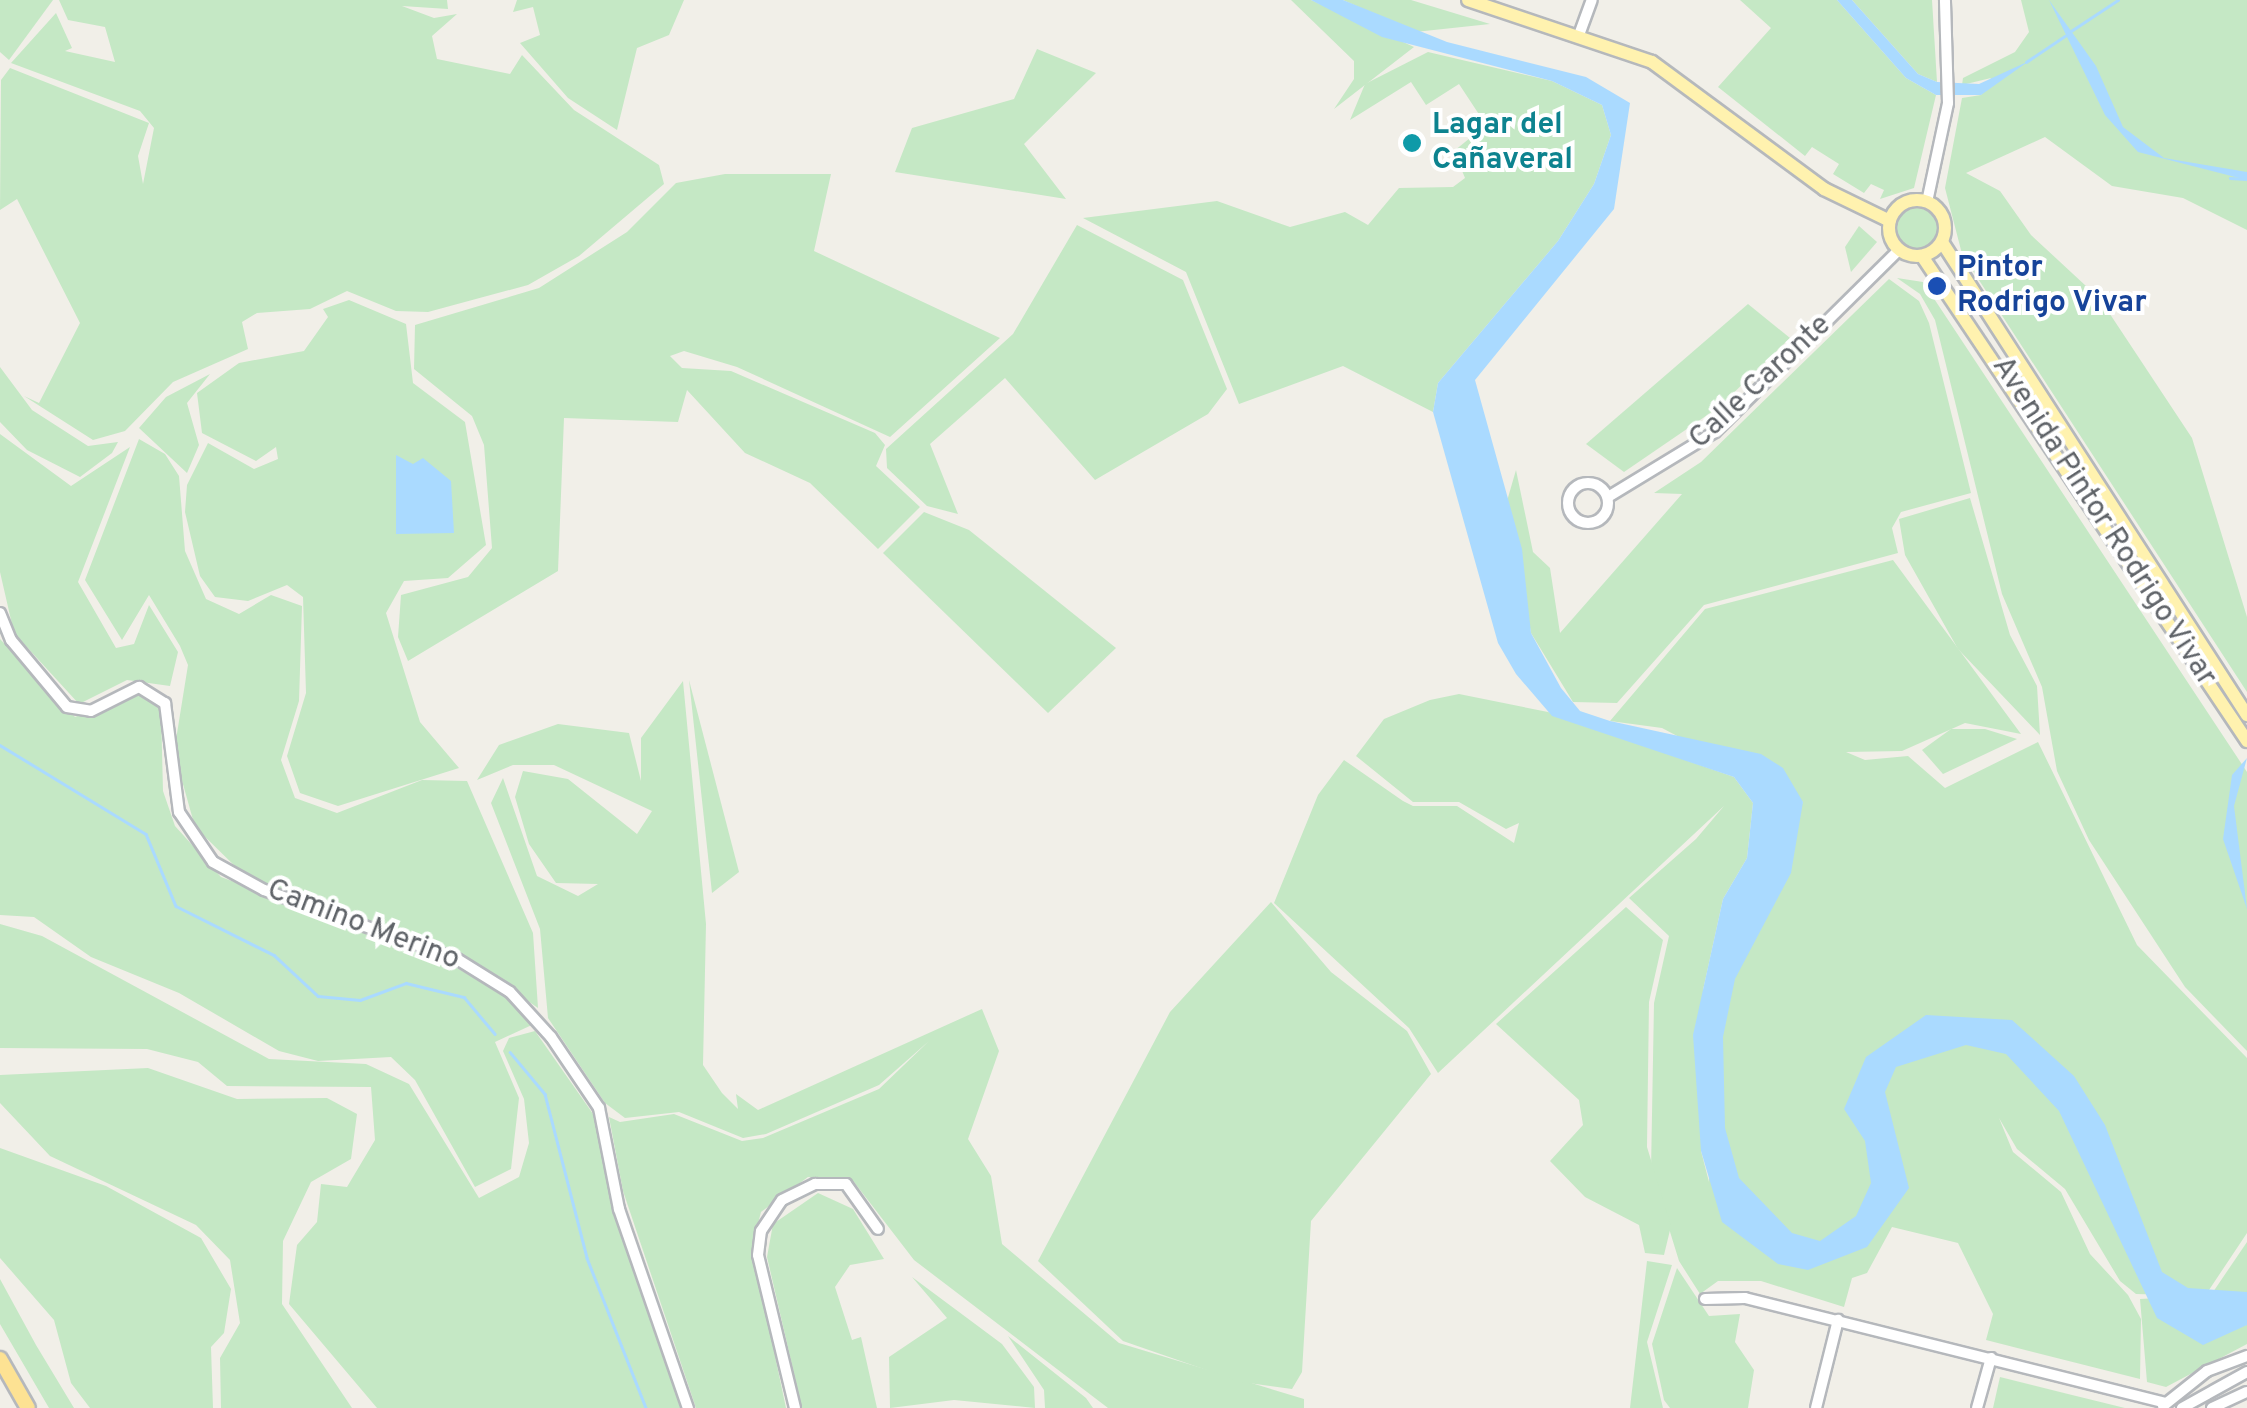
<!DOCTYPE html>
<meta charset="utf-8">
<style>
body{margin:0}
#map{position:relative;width:2247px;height:1408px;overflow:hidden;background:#f1efe8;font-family:Overpass,sans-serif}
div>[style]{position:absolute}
.green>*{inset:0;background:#c5e8c5}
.round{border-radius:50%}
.water>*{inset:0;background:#aadaff}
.stream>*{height:2.5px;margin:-1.25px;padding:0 1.25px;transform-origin:1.25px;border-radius:1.25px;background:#aadaff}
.roads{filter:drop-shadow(2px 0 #b5b8bc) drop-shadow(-2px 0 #b5b8bc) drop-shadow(0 2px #b5b8bc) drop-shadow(0 -2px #b5b8bc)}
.minor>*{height:10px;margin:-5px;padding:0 5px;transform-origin:5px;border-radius:5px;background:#fff}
.minor>.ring{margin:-5px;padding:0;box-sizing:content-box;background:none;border:10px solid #fff;border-radius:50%}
.major>*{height:12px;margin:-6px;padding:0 6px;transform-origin:6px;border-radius:6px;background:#fff2af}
.major>.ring{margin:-6px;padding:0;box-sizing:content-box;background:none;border:12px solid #fff2af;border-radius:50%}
.highway>*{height:14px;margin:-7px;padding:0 7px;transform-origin:7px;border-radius:7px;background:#fde293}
.dots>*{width:28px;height:28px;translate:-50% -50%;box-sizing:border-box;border:5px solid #fff;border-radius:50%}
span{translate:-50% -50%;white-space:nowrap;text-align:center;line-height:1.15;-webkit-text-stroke:8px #fff;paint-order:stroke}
.culture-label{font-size:30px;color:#0d838f;font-weight:700}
.left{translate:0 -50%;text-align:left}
.transit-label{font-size:30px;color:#164399;font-weight:700}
.street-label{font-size:30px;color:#5f6368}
</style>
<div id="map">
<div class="green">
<i style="clip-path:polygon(0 0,53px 0,9px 60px,0 52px)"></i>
<i style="clip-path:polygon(59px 0,447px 0,448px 9px,402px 6px,434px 18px,457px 14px,432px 36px,437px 59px,510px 74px,522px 55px,574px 110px,659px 165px,664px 184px,579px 256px,528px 285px,428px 312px,396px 311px,347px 291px,310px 309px,257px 313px,242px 322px,248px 349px,173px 382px,125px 431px,93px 440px,24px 396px,39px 403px,80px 323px,17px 199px,0 210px,1px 80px,10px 68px,149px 123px,138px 156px,143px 184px,154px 128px,140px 111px,11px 63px,56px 13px,72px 48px,65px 51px,115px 62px,105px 27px,68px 20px)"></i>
<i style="clip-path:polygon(517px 0,684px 0,669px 35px,637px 48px,617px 130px,568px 98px,520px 43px,540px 35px,533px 7px,513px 12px)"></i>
<i style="clip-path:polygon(1291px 0,1311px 0,1414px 47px,1334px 109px,1354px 79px,1354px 61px)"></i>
<i style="clip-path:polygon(1343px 0,1411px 0,1490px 24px,1415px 32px)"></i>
<i style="clip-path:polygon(1740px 0,1837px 0,1906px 78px,1936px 95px,1914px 188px,1880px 199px,1884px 190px,1871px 184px,1864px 193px,1833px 174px,1839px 164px,1812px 147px,1805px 156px,1718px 87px,1771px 28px)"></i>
<i style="clip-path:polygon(1852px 0,1932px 0,1937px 82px,1918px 74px)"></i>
<i style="clip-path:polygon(2021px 0,2247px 0,2247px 230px,2183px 198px,2112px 186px,2045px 137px,1966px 173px,2000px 191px,2031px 235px,2100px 299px,2192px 438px,2247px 617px,2247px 692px,1962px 254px,1945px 188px,1962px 98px,1981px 95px,1991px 78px,1962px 85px,1963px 78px,2015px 52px,2029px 32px)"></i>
<i style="clip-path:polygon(1037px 49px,1096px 73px,1024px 144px,1066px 199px,895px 172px,912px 128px,1014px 99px)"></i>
<i style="clip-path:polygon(1428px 52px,1552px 81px,1602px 105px,1611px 135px,1594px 184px,1558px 241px,1438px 383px,1433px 412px,1343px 366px,1239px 404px,1186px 272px,1083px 218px,1217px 201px,1290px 227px,1345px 212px,1368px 225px,1399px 188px,1453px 187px,1465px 178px,1454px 151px,1486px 125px,1459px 84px,1426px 105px,1411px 82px,1350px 120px,1365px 84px)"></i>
<i style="clip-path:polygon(725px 174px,831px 174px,814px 251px,1000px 338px,890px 437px,737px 367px,684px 351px,670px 356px,682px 368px,731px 371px,875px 433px,885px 445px,876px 466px,920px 507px,878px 549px,810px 483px,745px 453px,687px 390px,678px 422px,564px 418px,558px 571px,408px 661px,398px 637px,401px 595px,468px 577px,492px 548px,484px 445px,472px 416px,414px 369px,415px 325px,539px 288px,627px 232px,676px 183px)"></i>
<i class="round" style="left:1896px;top:208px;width:42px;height:42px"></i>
<i style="clip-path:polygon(1077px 225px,1183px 280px,1227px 389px,1208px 414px,1095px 480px,1005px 378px,930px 444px,958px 514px,927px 506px,887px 468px,886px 449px,1013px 334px)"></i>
<i style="clip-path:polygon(1859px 226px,1877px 242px,1851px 272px,1845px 247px)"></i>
<i style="clip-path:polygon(1897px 278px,1923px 282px,2247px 772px,2247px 1051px,2185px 987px,2089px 840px,2057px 771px,2042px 687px,2002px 594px,1935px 320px,1920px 294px)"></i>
<i style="clip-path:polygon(1889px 279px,1919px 301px,1929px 323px,1971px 493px,1901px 512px,1892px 528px,1898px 553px,1704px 605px,1617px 703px,1573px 702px,1531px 633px,1507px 501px,1516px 470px,1533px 552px,1550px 568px,1560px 633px,1682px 494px,1654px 493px,1701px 462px)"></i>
<i style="clip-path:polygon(349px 300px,406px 324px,413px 383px,465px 422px,486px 545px,448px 578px,404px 581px,386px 613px,420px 722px,459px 768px,338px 806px,300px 793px,287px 756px,306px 693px,303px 597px,287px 585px,248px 601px,215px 597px,200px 576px,185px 512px,187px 485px,208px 443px,254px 469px,278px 459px,276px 447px,256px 461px,202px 433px,197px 393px,239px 363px,304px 351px,328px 317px,323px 309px)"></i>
<i style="clip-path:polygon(1748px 304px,1790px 338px,1719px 407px,1624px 472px,1586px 444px)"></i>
<i style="clip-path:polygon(0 367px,32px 410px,88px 446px,118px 442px,112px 453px,80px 477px,27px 450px,0 422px)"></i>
<i style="clip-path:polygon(210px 374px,187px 403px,199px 445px,187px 473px,139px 428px,166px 397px)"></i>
<i style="clip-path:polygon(0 434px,71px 486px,130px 447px,78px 582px,116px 648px,134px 644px,149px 605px,178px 652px,170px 686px,127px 680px,79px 704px,14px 633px,0 572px)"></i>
<i style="clip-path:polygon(139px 439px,165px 454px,179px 476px,185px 551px,206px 599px,239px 614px,271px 595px,302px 606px,299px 701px,281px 760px,295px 798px,337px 813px,422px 780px,467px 781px,533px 933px,538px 1008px,466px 958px,245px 876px,195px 827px,174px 752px,188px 665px,180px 646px,149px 595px,122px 640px,85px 580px)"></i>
<i style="clip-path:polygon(1970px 498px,2010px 635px,2037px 686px,2040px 735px,1958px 649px,1905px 555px,1899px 519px)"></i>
<i style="clip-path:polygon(924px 512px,969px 530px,1116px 648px,1048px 713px,883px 553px)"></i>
<i style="clip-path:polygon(1893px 560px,2021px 734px,1965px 723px,1902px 751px,1846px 752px,1865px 760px,1908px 756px,1945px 788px,2038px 742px,2137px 945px,2247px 1058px,2247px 1233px,2205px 1296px,2136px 1294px,2120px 1281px,2065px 1189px,2017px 1149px,1999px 1118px,2013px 1152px,2061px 1192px,2090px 1254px,2128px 1295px,2141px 1319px,2140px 1379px,1986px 1340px,1993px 1314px,1958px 1243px,1892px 1227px,1867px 1273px,1852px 1278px,1844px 1307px,1761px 1281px,1718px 1281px,1700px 1294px,1679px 1261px,1651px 1170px,1654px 1003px,1669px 936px,1629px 898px,1696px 839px,1724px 806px,1438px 1073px,1409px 1028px,1274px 903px,1318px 795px,1344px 760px,1403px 801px,1413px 806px,1457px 806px,1514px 843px,1519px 823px,1506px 829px,1459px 802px,1413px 802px,1356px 756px,1384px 719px,1430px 700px,1459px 694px,1548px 712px,1734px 777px,1753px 803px,1747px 858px,1723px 899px,1703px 990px,1701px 1151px,1709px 1182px,1706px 1021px,1803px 802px,1662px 728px,1610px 721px,1705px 609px)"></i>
<i style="clip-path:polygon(0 639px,75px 717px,127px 694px,150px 697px,161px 710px,163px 791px,175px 826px,221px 877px,441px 959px,513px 1000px,534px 1024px,495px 1042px,519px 1098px,511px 1169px,475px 1187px,415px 1080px,391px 1057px,318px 1061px,279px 1051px,179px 993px,91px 957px,34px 917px,0 915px)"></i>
<i style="clip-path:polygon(689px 680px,739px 872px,712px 893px)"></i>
<i style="clip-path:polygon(683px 681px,706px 924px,703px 1065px,722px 1093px,738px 1109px,736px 1094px,758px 1110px,982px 1009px,999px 1051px,968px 1139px,991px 1176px,1002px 1244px,1119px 1343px,1304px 1399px,1304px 1408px,1108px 1408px,914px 1260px,854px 1182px,808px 1177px,761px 1212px,752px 1247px,786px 1408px,696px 1408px,623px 1191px,609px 1117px,620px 1122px,674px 1114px,742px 1141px,763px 1138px,879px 1089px,929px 1041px,879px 1085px,766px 1134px,743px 1138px,679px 1112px,625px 1118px,605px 1103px,548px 1018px,540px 929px,491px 803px,503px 778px,537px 876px,578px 896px,598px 884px,556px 883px,529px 844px,515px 797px,523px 771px,568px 779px,637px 834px,652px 811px,554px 765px,513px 765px,477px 780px,499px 745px,558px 724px,629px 733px,641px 781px,641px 738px)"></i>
<i style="clip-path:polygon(1951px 729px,1985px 729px,2017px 739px,1943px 774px,1922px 750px)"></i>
<i style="clip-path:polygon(1271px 902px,1331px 972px,1407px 1031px,1431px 1074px,1311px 1221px,1302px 1372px,1292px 1389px,1241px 1382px,1123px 1341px,1038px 1261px,1170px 1012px)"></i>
<i style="clip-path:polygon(1626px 907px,1663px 940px,1649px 1002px,1647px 1147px,1671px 1226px,1664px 1255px,1645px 1253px,1639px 1225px,1585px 1197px,1550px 1161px,1583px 1125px,1579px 1100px,1496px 1024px)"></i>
<i style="clip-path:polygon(0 924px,42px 936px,269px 1059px,366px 1064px,409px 1084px,479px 1198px,519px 1177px,529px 1143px,524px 1099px,503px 1051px,509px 1038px,535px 1031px,598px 1121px,682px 1408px,377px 1408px,289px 1304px,297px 1245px,317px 1222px,321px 1184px,347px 1187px,375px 1140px,371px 1087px,227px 1086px,198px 1062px,147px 1049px,0 1048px)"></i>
<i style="clip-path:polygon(148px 1068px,237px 1099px,327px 1098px,357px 1114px,351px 1159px,311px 1182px,283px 1241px,282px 1304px,352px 1408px,221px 1408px,220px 1358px,240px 1323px,230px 1260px,196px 1225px,50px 1156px,0 1103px,0 1075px)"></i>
<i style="clip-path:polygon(0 1148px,106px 1186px,201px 1238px,231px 1289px,224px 1333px,211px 1347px,213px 1408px,90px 1408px,71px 1383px,54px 1320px,0 1258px)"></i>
<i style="clip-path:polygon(818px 1193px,853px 1209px,884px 1259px,850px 1265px,835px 1287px,852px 1340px,861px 1337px,877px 1408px,802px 1408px,767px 1257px,773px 1224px)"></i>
<i style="clip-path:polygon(2247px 1242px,2247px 1344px,2166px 1387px,2147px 1382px,2140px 1299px,2211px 1295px)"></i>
<i style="clip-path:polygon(1647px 1261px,1672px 1265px,1647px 1342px,1663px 1408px,1630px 1408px)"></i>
<i style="clip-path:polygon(1677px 1268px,1709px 1316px,1740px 1314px,1735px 1342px,1754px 1370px,1748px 1408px,1670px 1408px,1664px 1400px,1652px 1344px)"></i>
<i style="clip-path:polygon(912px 1277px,1002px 1344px,1034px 1387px,1035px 1408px,954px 1400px,890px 1408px,889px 1357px,947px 1318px)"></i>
<i style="clip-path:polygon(0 1279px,36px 1345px,74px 1408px,49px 1408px,0 1324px)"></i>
<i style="clip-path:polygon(1008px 1336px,1086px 1398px,1093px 1408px,1045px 1408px,1044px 1390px)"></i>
<i style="clip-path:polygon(2000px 1377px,2068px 1394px,2125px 1408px,1993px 1408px)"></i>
</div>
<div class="water">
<i style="clip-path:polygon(1311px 0,1343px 0,1447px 42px,1586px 77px,1630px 103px,1614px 209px,1475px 380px,1522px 549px,1531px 633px,1561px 688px,1580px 711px,1610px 721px,1761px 754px,1783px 768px,1803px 802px,1791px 873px,1735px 979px,1723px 1037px,1725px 1128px,1739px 1178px,1792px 1233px,1820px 1241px,1856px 1216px,1871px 1183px,1865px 1141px,1844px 1109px,1866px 1057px,1926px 1015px,2012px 1020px,2074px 1076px,2105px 1125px,2162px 1272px,2188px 1288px,2247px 1292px,2247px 1325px,2203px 1345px,2157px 1318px,2059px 1111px,2006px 1054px,1966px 1045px,1896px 1067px,1885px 1092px,1909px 1188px,1867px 1247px,1808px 1270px,1778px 1264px,1722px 1222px,1701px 1151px,1693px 1035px,1723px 899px,1747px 858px,1753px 803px,1734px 777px,1552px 716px,1516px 674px,1498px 643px,1433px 412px,1438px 383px,1558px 241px,1594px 184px,1611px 135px,1602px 105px,1552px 81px,1382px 37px)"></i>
<i style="clip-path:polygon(1837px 0,1852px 0,1918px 74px,1937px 82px,1979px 84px,2029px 61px,1981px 95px,1936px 95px,1906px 78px)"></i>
<i style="clip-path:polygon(2049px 0,2096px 66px,2123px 127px,2164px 158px,2247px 172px,2247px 180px,2138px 152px,2105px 115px)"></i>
<i style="clip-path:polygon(396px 455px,413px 464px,423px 458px,451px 481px,454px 533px,396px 534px)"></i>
<i style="clip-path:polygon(2247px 758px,2234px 806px,2247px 909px,2223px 839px,2232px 775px)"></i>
</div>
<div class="stream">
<i style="left:2071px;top:31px;width:56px;rotate:-33.4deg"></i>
<i style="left:2026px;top:62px;width:47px;rotate:-33.7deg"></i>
<i style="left:2230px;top:178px;width:17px;rotate:3deg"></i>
<i style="left:0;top:745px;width:171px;rotate:31.4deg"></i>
<i style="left:146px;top:834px;width:78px;rotate:67.4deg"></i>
<i style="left:176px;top:906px;width:110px;rotate:26.6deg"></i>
<i style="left:274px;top:955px;width:60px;rotate:43deg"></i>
<i style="left:318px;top:996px;width:42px;rotate:5.4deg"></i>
<i style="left:360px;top:1000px;width:49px;rotate:-20.3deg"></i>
<i style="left:406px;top:983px;width:60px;rotate:13.6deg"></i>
<i style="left:464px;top:997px;width:48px;rotate:50deg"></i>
<i style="left:510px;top:1052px;width:55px;rotate:50.2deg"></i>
<i style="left:545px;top:1094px;width:169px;rotate:75.6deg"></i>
<i style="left:587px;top:1258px;width:161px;rotate:68.5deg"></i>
</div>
<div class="roads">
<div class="minor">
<i style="left:1579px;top:35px;width:37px;rotate:-70deg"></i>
<i style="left:1927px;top:202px;width:101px;rotate:-78deg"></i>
<i style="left:1948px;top:103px;width:103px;rotate:-91.7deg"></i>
<i class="ring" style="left:1568px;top:483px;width:30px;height:30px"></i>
<i style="left:1608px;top:497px;width:125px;rotate:-31.3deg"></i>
<i style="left:1715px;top:432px;width:259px;rotate:-44.7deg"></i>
<i style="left:0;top:613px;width:29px;rotate:68deg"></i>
<i style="left:11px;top:640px;width:87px;rotate:50.1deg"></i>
<i style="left:67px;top:707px;width:24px;rotate:9deg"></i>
<i style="left:91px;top:711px;width:54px;rotate:-26.6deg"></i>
<i style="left:139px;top:687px;width:31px;rotate:32deg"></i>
<i style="left:165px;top:703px;width:110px;rotate:82.7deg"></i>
<i style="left:179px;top:812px;width:60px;rotate:55.8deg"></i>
<i style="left:213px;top:862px;width:58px;rotate:28.8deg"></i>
<i style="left:264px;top:890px;width:205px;rotate:19.7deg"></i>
<i style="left:457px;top:959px;width:62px;rotate:31.9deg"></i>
<i style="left:510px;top:992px;width:61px;rotate:47.7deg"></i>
<i style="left:551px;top:1037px;width:86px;rotate:55.9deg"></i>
<i style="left:599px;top:1108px;width:103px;rotate:78.8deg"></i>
<i style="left:619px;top:1209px;width:211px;rotate:70.9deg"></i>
<i style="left:1705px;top:1299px;width:40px;rotate:-1.4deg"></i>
<i style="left:1745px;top:1298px;width:433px;rotate:14deg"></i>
<i style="left:2163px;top:1406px;width:56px;rotate:-38.5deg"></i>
<i style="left:2207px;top:1371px;width:43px;rotate:-20.6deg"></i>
<i style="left:795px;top:1408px;width:157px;rotate:-103.6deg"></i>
<i style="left:758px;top:1255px;width:24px;rotate:-83deg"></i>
<i style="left:761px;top:1231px;width:37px;rotate:-56deg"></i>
<i style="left:782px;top:1200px;width:37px;rotate:-26deg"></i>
<i style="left:815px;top:1184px;width:31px"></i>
<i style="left:846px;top:1184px;width:55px;rotate:54.6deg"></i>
<i style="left:1816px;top:1408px;width:91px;rotate:-76deg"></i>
<i style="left:1977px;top:1408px;width:52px;rotate:-74.4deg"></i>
<i style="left:2182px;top:1408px;width:74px;rotate:-29deg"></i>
<i style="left:2212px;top:1408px;width:38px;rotate:-25deg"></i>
</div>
<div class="major">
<i style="left:1468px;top:0;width:194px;rotate:18.6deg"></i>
<i style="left:1652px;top:62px;width:214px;rotate:36.4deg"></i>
<i style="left:1824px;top:189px;width:73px;rotate:25.9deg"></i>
<i class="ring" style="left:1889px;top:200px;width:44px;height:44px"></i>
<i style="left:1942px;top:242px;width:563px;rotate:57.19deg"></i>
<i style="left:1922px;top:256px;width:584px;rotate:56.17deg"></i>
</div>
<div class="highway">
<i style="left:0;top:1359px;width:56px;rotate:60.3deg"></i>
</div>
</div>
<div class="dots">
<i style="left:1412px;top:143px;background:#0f9aa8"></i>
<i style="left:1937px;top:286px;background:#1a4fb4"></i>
</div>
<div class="culture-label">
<span class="left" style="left:1432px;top:143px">Lagar del<br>Cañaveral</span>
</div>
<div class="transit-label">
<span class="left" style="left:1957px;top:286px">Pintor<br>Rodrigo Vivar</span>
</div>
<div class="street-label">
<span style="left:1761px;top:383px;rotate:-43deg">Calle Caronte</span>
<span style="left:2103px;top:522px;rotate:57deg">Avenida Pintor Rodrigo Vivar</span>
<span style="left:363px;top:926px;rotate:21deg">Camino Merino</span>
</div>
</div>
